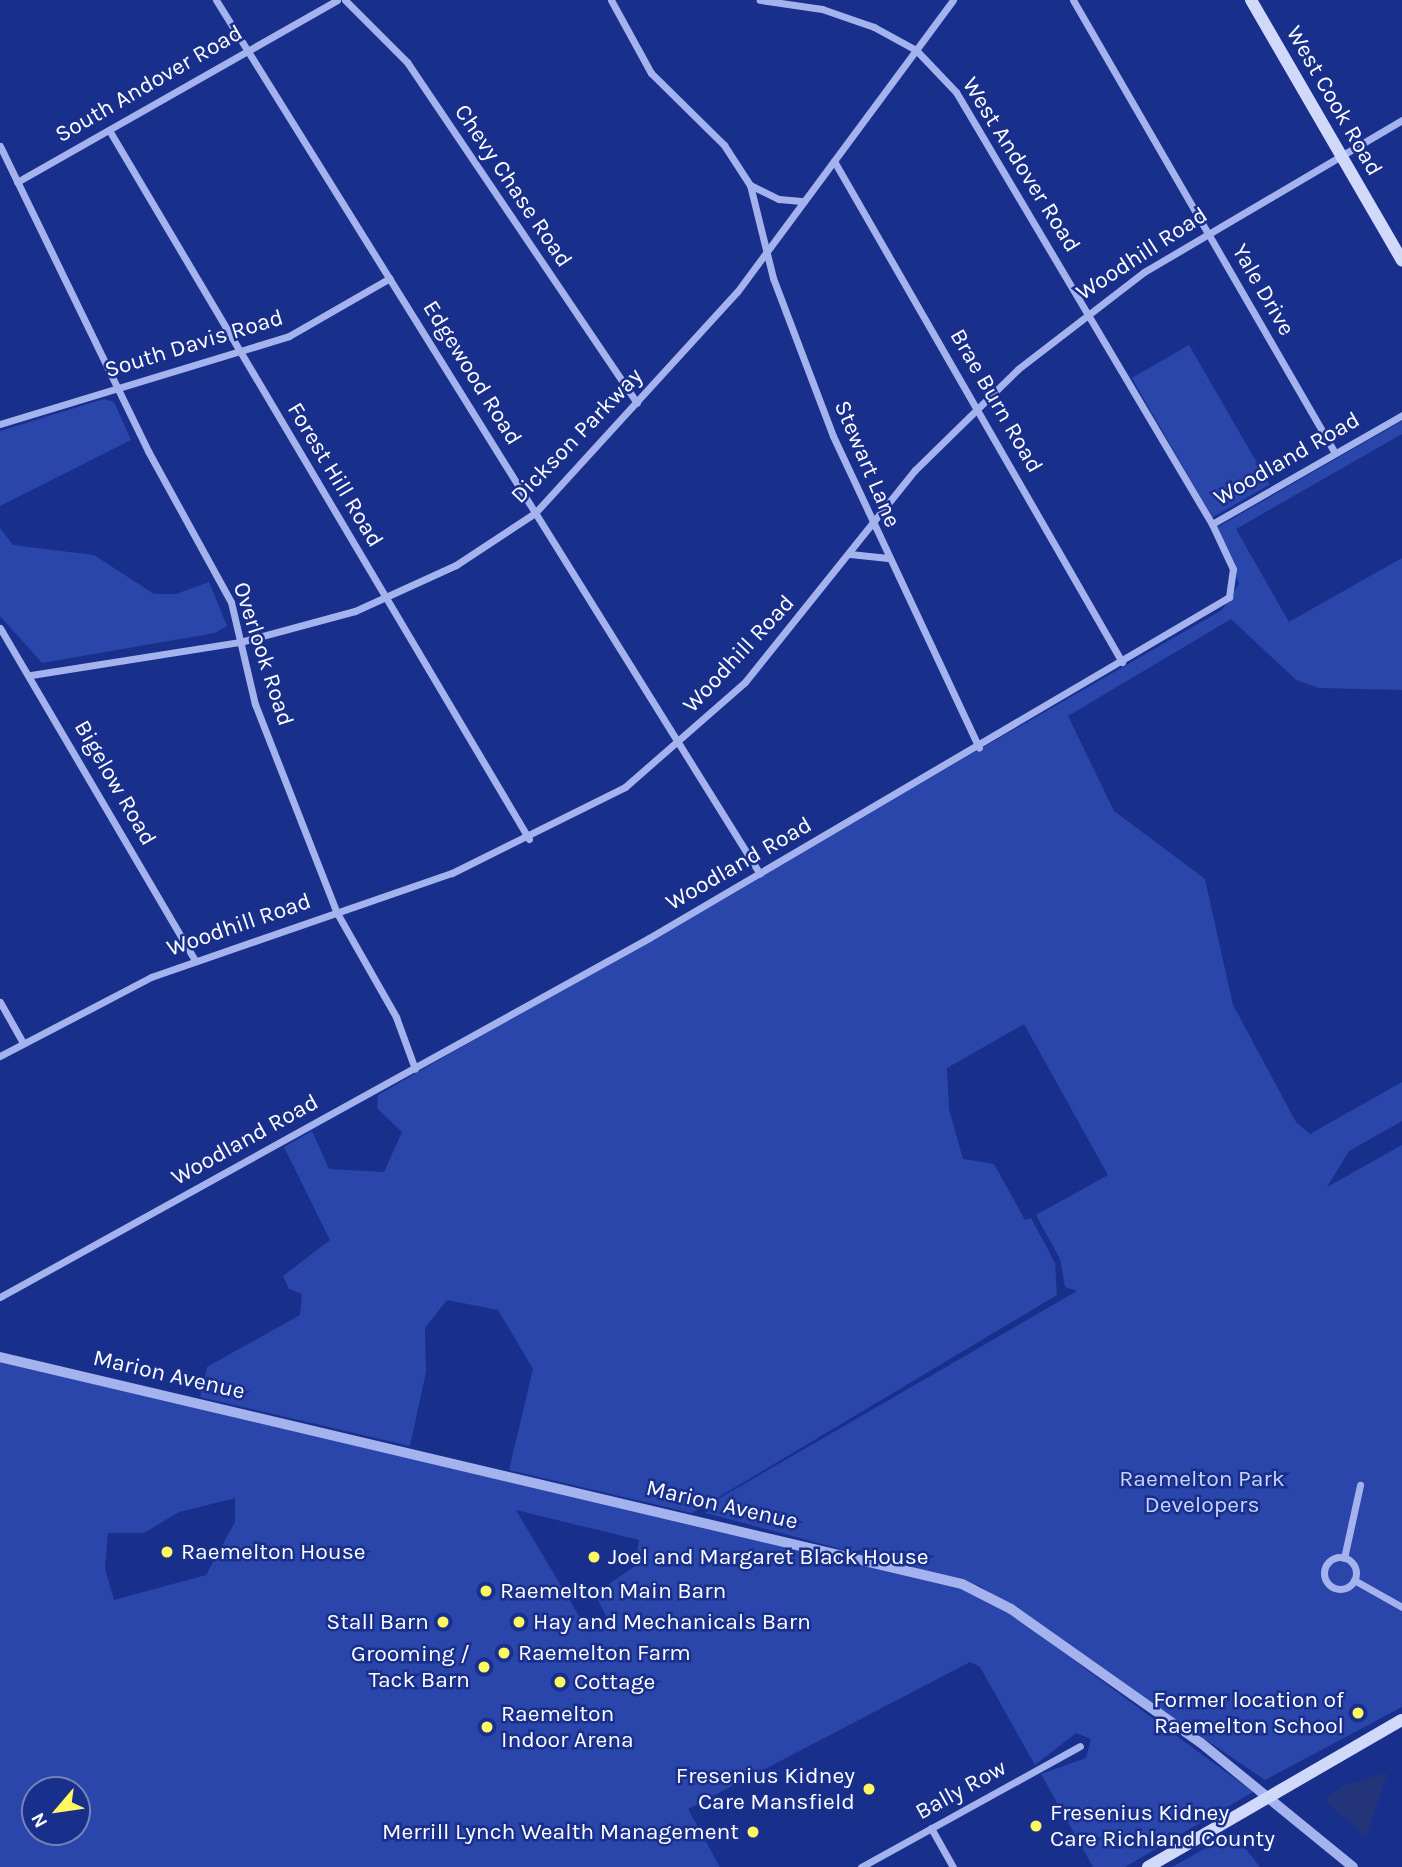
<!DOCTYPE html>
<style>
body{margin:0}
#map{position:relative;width:1402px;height:1867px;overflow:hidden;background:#192f8c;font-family:Karla,sans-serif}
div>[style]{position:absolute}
.green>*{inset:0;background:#2b46ab;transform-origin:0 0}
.water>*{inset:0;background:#23347b}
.minor>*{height:7px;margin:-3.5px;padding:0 3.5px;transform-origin:3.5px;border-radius:3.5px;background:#a4b3ee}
.minor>.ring{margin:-3.5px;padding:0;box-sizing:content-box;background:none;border:7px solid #a4b3ee;border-radius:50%}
.tertiary>*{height:10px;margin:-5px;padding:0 5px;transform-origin:5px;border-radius:5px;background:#a4b3ee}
.secondary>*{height:12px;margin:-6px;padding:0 6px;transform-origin:6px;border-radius:6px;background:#d1d9fa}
.dots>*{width:19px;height:19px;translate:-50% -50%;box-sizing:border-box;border:4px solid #192f8c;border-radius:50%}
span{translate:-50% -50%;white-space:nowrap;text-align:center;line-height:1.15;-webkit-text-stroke:5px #192f8c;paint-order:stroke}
.street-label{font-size:23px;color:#fff}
.park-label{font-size:23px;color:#cad4fa}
.poi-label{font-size:23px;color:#fff}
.left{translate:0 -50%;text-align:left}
.right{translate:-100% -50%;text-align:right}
.north{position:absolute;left:21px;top:1776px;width:70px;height:70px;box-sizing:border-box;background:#192f8c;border:2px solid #7582ba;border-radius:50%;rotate:241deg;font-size:19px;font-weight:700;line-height:28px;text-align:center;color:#fff}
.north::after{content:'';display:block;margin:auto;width:24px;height:32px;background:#fff861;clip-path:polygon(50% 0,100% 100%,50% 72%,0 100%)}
</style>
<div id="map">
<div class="green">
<i style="left:1189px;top:345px;width:161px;height:66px;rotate:60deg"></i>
<i style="clip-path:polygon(104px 399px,114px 402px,131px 440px,0 506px,0 431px)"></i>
<i style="clip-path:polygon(1402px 421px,1402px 434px,1236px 529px,1289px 622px,1402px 558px,1402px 690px,1319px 688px,1296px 680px,1231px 619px,1068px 716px,1114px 811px,1205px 879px,1233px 1005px,1296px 1122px,1310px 1134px,1402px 1082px,1402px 1121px,1349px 1151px,1327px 1187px,1402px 1145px,1402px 1707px,1265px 1780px,980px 1586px,706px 1513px,713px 1502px,1077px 1291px,1065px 1287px,1060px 1259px,1036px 1215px,1108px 1175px,1024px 1024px,947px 1068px,949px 1109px,963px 1159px,994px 1164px,1025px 1220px,1031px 1218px,1055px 1263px,1057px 1295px,692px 1513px,509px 1470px,533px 1369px,498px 1310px,447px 1300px,425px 1328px,426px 1372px,410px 1446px,200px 1397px,207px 1367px,300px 1315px,302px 1294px,289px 1289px,283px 1276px,330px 1240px,284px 1147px,312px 1131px,329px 1169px,384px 1172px,402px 1132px,377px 1108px,378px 1095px,1222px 610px,1239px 584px,1218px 527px)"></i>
<i style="clip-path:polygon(0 528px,13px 545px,94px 555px,154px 594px,176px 594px,209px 582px,227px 626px,215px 633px,42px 663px,0 616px)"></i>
<i style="clip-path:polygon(evenodd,0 1362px,957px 1587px,1011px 1614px,1253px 1792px,1125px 1867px,1093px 1867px,1041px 1774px,1086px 1758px,1091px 1739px,1076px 1733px,1035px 1765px,980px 1667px,970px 1662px,688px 1809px,720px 1867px,0 1867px,0 1362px,235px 1498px,235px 1522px,206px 1575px,114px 1600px,105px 1569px,108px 1533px,144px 1533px,179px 1512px,235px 1498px,0 1362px,516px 1510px,639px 1540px,635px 1566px,595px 1594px,609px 1622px,589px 1633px,516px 1510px,0 1362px,35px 1790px,77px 1790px,77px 1832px,35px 1832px,35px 1790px)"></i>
<i style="clip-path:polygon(1233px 1833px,1260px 1867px,1172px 1867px)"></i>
</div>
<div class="water">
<i style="clip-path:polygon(1388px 1772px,1366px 1837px,1324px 1800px,1340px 1787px)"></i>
</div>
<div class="minor">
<i style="left:216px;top:0;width:1029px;rotate:58.1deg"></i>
<i style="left:345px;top:0;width:88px;rotate:45deg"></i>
<i style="left:407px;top:62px;width:411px;rotate:56deg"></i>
<i style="left:611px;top:0;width:83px;rotate:61.3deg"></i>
<i style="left:651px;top:73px;width:103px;rotate:44.6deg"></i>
<i style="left:724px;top:145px;width:48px;rotate:57deg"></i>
<i style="left:750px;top:185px;width:32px;rotate:26deg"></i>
<i style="left:779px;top:199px;width:25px;rotate:5deg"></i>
<i style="left:1073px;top:0;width:523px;rotate:59.96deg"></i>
<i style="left:109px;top:130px;width:824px;rotate:59.36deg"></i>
<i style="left:0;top:146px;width:339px;rotate:64.1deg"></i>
<i style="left:148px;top:451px;width:172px;rotate:61.2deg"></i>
<i style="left:231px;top:602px;width:105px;rotate:76.8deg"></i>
<i style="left:255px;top:704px;width:225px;rotate:68.6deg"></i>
<i style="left:337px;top:913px;width:120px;rotate:60.4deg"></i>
<i style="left:396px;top:1017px;width:55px;rotate:69.9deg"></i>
<i style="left:834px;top:161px;width:578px;rotate:60.11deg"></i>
<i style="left:17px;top:182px;width:368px;rotate:-29.6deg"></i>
<i style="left:750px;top:185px;width:96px;rotate:76.1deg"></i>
<i style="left:773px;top:278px;width:169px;rotate:69.2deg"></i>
<i style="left:833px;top:436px;width:344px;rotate:64.9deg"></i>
<i style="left:0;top:424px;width:302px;rotate:-16.9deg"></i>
<i style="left:289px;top:336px;width:116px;rotate:-29.9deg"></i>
<i style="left:1212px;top:524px;width:219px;rotate:-29.8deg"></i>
<i style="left:850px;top:554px;width:38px;rotate:6deg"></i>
<i style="left:0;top:628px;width:384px;rotate:59.6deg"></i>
<i style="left:31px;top:675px;width:212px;rotate:-9deg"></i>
<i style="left:240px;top:642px;width:119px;rotate:-15.1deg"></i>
<i style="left:355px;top:611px;width:111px;rotate:-24.5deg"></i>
<i style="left:456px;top:565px;width:95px;rotate:-33.4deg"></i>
<i style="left:535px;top:513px;width:299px;rotate:-47.6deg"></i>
<i style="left:737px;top:292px;width:363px;rotate:-53.5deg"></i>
<i style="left:0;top:1002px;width:45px;rotate:60.6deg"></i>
<i style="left:0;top:1056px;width:170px;rotate:-27.6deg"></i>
<i style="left:151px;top:977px;width:318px;rotate:-19.1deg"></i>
<i style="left:452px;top:873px;width:193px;rotate:-26.4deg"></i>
<i style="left:625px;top:787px;width:159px;rotate:-41.2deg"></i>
<i style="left:745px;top:682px;width:272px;rotate:-51.3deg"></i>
<i style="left:915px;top:470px;width:144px;rotate:-44.4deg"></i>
<i style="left:1018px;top:369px;width:159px;rotate:-37.6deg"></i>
<i style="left:1144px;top:272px;width:299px;rotate:-30.5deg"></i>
<i style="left:0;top:1297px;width:742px;rotate:-28.95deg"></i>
<i style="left:649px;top:938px;width:673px;rotate:-30.45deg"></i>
<i style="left:1229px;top:597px;width:28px;rotate:-82deg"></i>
<i style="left:1233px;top:569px;width:50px;rotate:-115deg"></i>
<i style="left:1212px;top:524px;width:502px;rotate:-120.65deg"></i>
<i style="left:956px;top:92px;width:58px;rotate:-133.6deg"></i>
<i style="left:916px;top:50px;width:48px;rotate:-151.3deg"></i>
<i style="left:874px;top:27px;width:55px;rotate:-160.9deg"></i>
<i style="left:822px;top:9px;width:63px;rotate:-171.7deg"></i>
<i class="ring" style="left:1324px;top:1557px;width:25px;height:25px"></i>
<i style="left:1344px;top:1558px;width:75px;rotate:-77.6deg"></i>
<i style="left:1354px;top:1580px;width:55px;rotate:29.4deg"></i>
<i style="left:931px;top:1828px;width:45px;rotate:60.6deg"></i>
<i style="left:861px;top:1867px;width:250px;rotate:-28.9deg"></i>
</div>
<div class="tertiary">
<i style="left:0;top:1357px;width:988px;rotate:13.28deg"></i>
<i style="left:962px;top:1584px;width:55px;rotate:27deg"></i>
<i style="left:1011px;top:1609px;width:232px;rotate:35.2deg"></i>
<i style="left:1201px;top:1743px;width:196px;rotate:39.2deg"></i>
</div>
<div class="secondary">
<i style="left:1251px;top:0;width:301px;rotate:59.9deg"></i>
<i style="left:1148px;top:1867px;width:293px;rotate:-30.1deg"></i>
</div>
<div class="dots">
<i style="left:167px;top:1552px;background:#fff861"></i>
<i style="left:594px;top:1557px;background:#fff861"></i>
<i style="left:486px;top:1591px;background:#fff861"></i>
<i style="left:443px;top:1622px;background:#fff861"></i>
<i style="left:519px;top:1622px;background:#fff861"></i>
<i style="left:504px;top:1653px;background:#fff861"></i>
<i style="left:484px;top:1667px;background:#fff861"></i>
<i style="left:560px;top:1682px;background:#fff861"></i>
<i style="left:1358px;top:1713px;background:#fff861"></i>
<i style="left:487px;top:1727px;background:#fff861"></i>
<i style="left:869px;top:1789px;background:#fff861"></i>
<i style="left:1036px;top:1826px;background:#fff861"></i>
<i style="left:753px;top:1832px;background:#fff861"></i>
</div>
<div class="street-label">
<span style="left:149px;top:84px;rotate:-30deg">South Andover Road</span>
<span style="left:1334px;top:101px;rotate:60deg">West Cook Road</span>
<span style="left:1021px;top:165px;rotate:58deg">West Andover Road</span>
<span style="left:513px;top:186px;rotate:56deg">Chevy Chase Road</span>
<span style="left:1142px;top:254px;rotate:-33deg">Woodhill Road</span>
<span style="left:1263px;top:290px;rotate:60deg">Yale Drive</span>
<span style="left:194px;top:344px;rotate:-17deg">South Davis Road</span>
<span style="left:472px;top:373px;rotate:58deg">Edgewood Road</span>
<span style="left:996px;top:401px;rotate:60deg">Brae Burn Road</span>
<span style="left:577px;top:436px;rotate:-46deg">Dickson Parkway</span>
<span style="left:1287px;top:459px;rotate:-30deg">Woodland Road</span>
<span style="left:867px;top:464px;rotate:67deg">Stewart Lane</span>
<span style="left:335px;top:475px;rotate:59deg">Forest Hill Road</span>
<span style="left:263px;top:654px;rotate:72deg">Overlook Road</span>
<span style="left:739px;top:654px;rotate:-47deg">Woodhill Road</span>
<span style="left:115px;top:783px;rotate:60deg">Bigelow Road</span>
<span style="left:739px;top:864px;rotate:-30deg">Woodland Road</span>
<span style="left:239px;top:925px;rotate:-19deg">Woodhill Road</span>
<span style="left:245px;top:1140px;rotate:-29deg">Woodland Road</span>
<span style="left:169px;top:1375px;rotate:13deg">Marion Avenue</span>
<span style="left:722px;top:1505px;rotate:13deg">Marion Avenue</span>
<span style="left:961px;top:1790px;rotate:-29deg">Bally Row</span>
</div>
<div class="park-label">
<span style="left:1202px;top:1492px">Raemelton Park<br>Developers</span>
</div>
<div class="poi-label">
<span class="left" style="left:181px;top:1552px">Raemelton House</span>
<span class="left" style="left:608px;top:1557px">Joel and Margaret Black House</span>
<span class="left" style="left:500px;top:1591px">Raemelton Main Barn</span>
<span class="right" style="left:429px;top:1622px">Stall Barn</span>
<span class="left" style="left:533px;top:1622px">Hay and Mechanicals Barn</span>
<span class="left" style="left:518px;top:1653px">Raemelton Farm</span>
<span class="right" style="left:470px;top:1667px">Grooming /<br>Tack Barn</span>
<span class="left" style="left:574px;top:1682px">Cottage</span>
<span class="right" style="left:1344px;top:1713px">Former location of<br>Raemelton School</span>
<span class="left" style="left:501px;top:1727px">Raemelton<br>Indoor Arena</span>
<span class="right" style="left:855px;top:1789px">Fresenius Kidney<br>Care Mansfield</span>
<span class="left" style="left:1050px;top:1826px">Fresenius Kidney<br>Care Richland County</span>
<span class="right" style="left:739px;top:1832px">Merrill Lynch Wealth Management</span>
</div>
<div class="north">N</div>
</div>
